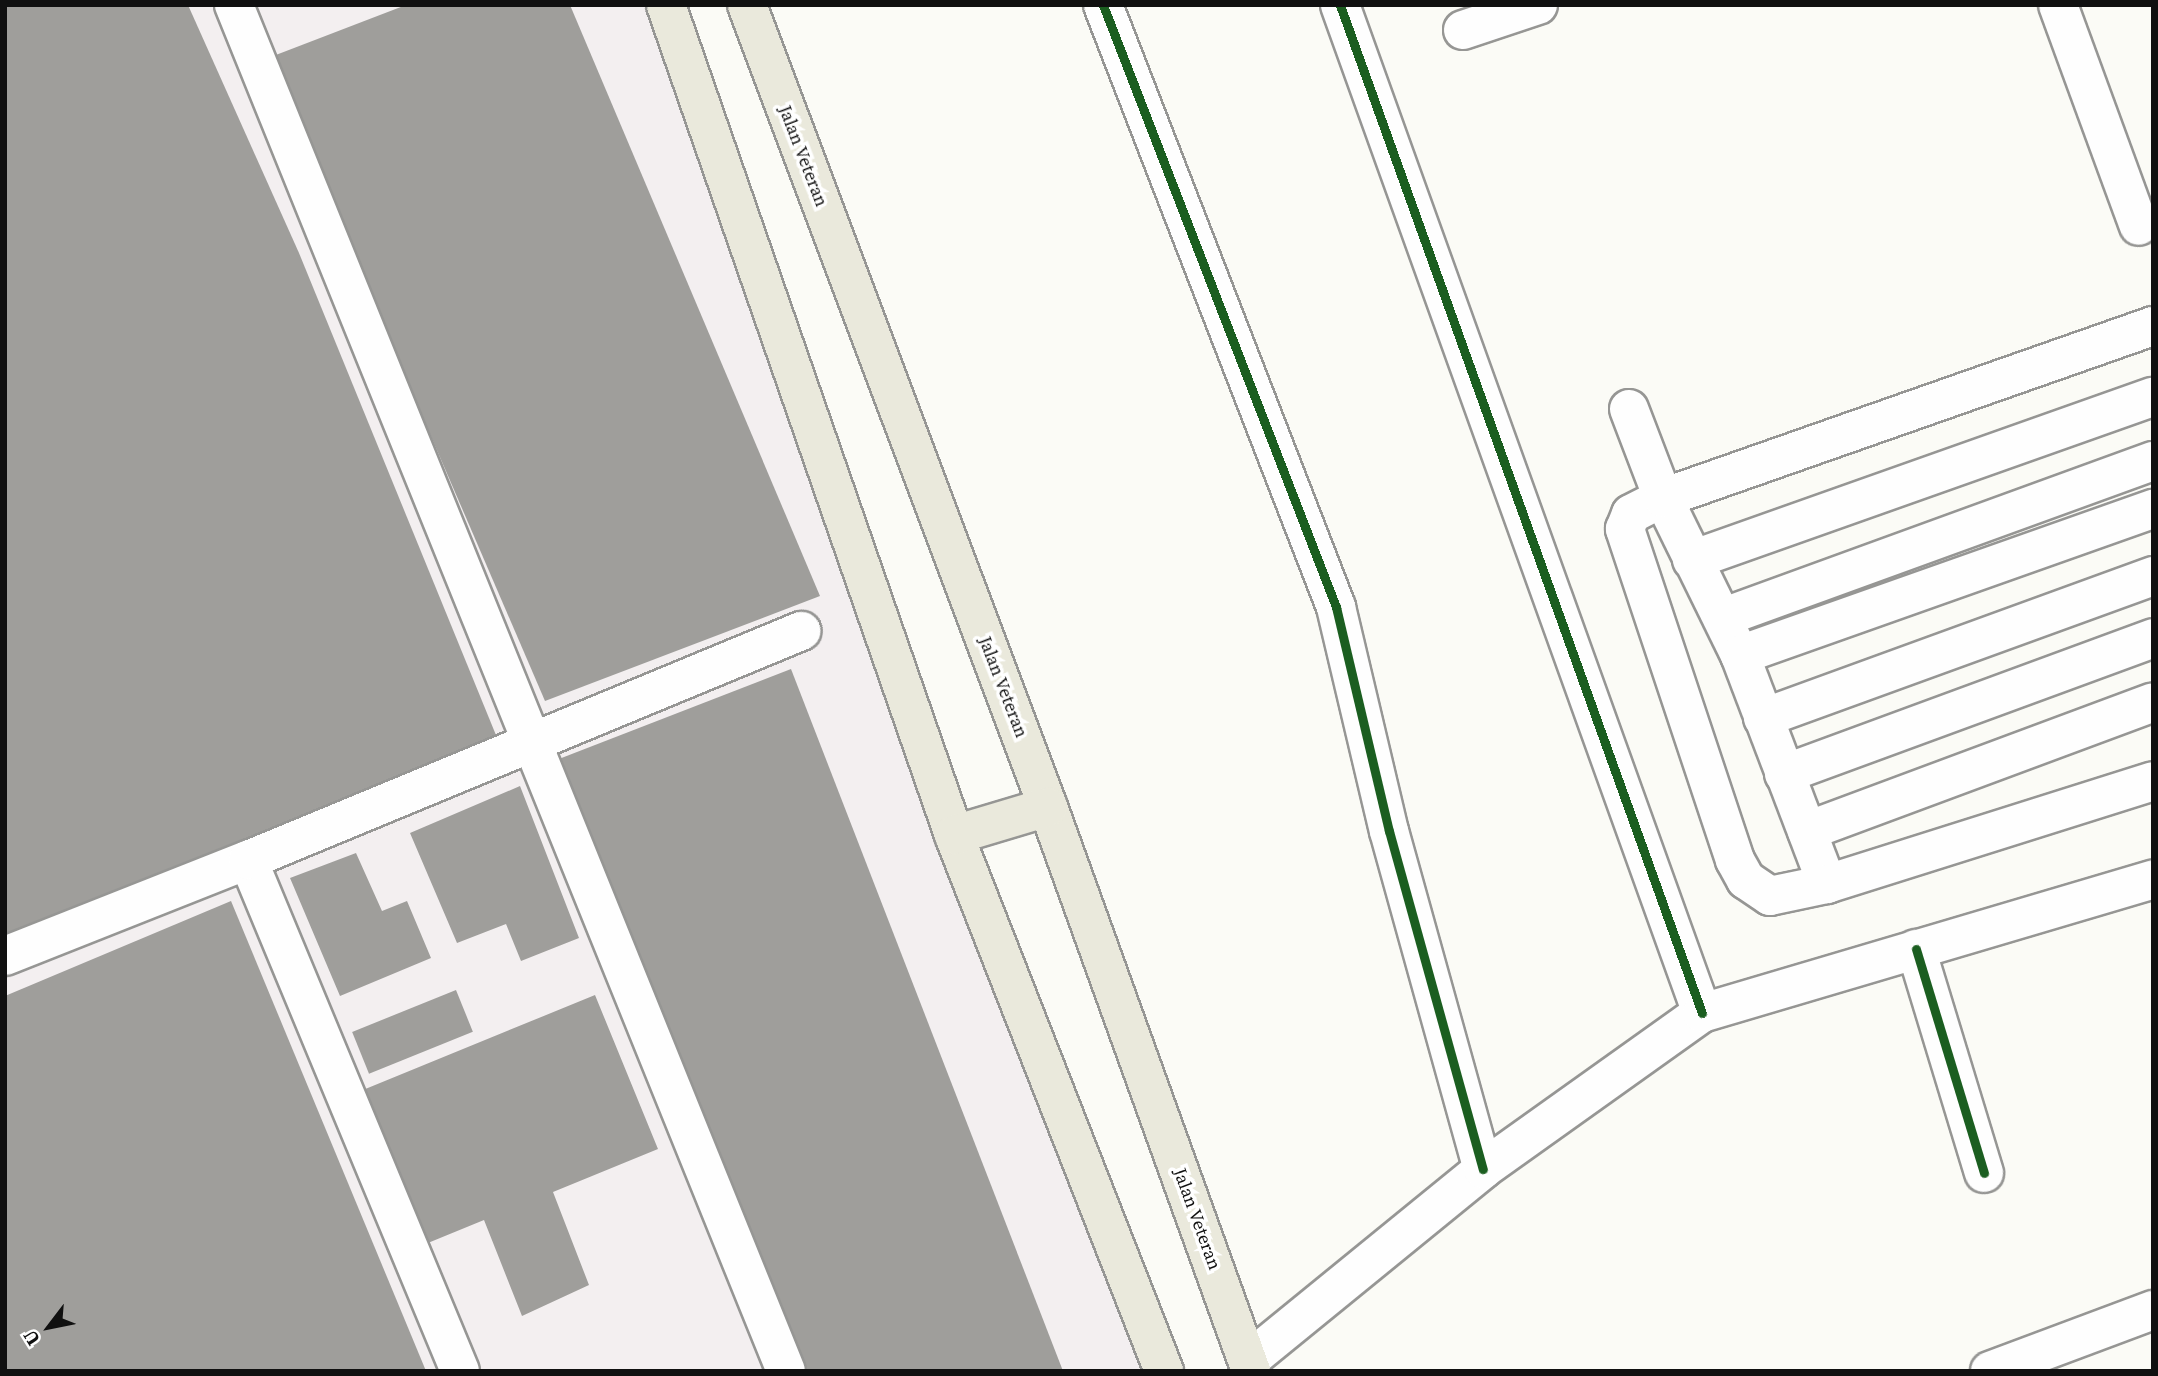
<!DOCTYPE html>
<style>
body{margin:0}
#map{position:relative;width:2158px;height:1376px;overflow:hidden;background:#fbfbf6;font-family:"Source Serif 4",serif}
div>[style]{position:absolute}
.industrial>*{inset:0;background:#f3eff0}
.building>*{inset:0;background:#9f9e9b;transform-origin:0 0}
.roads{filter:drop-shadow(2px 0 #969694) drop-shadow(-2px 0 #969694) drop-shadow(0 2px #969694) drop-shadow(0 -2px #969694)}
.minor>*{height:38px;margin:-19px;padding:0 19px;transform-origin:19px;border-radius:19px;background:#fefefe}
.major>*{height:38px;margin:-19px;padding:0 19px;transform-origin:19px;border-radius:19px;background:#eae9dc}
.cycleway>*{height:9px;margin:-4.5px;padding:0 4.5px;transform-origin:4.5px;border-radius:4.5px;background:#1b5e20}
span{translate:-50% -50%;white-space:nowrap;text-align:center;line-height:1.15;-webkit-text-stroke:7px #fff;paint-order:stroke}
.street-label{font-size:18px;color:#101010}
.frame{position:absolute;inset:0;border:7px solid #101010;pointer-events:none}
.north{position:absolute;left:14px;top:1292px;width:70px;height:70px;-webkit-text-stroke:5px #fff;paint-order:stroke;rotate:238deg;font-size:19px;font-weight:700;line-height:28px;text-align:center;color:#101010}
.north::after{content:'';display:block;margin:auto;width:24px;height:32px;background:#101010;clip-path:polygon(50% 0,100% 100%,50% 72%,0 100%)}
</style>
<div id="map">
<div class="industrial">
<i style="clip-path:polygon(5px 5px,666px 5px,1164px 1371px,5px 1371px)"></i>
</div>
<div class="building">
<i style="clip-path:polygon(5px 5px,188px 5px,299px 253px,498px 740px,5px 944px)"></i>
<i style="clip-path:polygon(406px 5px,570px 5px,820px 596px,545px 701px,268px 58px)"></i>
<i style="clip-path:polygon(791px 669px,1063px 1371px,796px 1371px,546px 764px)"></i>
<i style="clip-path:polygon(520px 786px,579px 938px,521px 961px,506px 924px,457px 943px,410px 833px)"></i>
<i style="clip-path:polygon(356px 853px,382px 911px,407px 901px,431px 958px,340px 996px,290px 878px)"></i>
<i style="clip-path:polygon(231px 901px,426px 1371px,5px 1371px,5px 996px)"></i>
<i style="left:456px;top:990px;width:45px;height:112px;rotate:68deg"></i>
<i style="clip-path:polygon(595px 995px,658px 1149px,553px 1192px,589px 1285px,522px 1316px,484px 1220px,423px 1245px,358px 1092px)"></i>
</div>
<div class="roads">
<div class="minor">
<i style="left:234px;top:5px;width:1473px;rotate:68deg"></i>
<i style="left:1103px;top:5px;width:646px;rotate:68.84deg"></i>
<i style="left:1336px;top:607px;width:230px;rotate:76.7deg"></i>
<i style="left:1389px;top:831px;width:351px;rotate:74.5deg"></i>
<i style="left:1340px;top:5px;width:1071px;rotate:70.25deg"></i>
<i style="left:2058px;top:5px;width:235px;rotate:69.9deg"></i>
<i style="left:1463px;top:30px;width:79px;rotate:-18.4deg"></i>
<i style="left:1629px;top:409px;width:95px;rotate:69.1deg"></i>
<i style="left:1663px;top:498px;width:175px;rotate:63.9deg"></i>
<i style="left:1740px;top:655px;width:245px;rotate:69.2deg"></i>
<i style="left:1827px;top:884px;width:342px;rotate:-17.5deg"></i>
<i style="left:1692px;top:560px;width:489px;rotate:-19.5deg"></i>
<i style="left:1724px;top:617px;width:456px;rotate:-20deg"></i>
<i style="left:1740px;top:655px;width:438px;rotate:-19.5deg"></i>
<i style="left:1763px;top:718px;width:415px;rotate:-20deg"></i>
<i style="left:1784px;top:774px;width:393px;rotate:-20.2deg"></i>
<i style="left:1807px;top:831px;width:369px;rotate:-20.4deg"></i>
<i style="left:248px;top:860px;width:553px;rotate:67.47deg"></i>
<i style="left:1827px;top:884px;width:58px;rotate:168.1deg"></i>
<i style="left:1770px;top:896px;width:29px;rotate:-146deg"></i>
<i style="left:1746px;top:880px;width:23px;rotate:-119deg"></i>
<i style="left:1735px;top:860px;width:349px;rotate:-108.4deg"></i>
<i style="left:1625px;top:529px;width:16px;rotate:-68deg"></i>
<i style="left:1631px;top:514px;width:36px;rotate:-27deg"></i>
<i style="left:1663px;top:498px;width:519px;rotate:-19.34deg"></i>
<i style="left:1916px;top:949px;width:234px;rotate:73.1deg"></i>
<i style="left:5px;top:956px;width:261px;rotate:-21.6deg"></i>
<i style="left:248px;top:860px;width:599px;rotate:-22.49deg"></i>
<i style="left:1248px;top:1361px;width:303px;rotate:-39.2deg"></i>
<i style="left:1483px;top:1169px;width:269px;rotate:-35.5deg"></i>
<i style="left:1702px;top:1013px;width:470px;rotate:-16.5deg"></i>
<i style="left:1990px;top:1371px;width:174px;rotate:-20.5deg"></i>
</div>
<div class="major">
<i style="left:666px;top:5px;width:879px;rotate:70.86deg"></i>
<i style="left:954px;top:835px;width:576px;rotate:68.61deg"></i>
<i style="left:747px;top:5px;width:857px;rotate:69.43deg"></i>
<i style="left:1048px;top:807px;width:599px;rotate:70.2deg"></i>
<i style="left:954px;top:835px;width:98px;rotate:-16.6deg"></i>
</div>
</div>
<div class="cycleway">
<i style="left:1103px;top:5px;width:646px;rotate:68.84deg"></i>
<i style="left:1336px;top:607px;width:230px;rotate:76.7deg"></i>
<i style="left:1389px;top:831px;width:351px;rotate:74.5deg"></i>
<i style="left:1340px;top:5px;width:1071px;rotate:70.25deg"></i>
<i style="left:1916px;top:949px;width:234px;rotate:73.1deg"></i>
</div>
<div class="street-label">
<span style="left:803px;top:156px;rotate:69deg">Jalan Veteran</span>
<span style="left:1003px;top:687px;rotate:69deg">Jalan Veteran</span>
<span style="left:1197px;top:1219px;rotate:70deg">Jalan Veteran</span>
</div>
<div class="frame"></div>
<div class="north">U</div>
</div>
